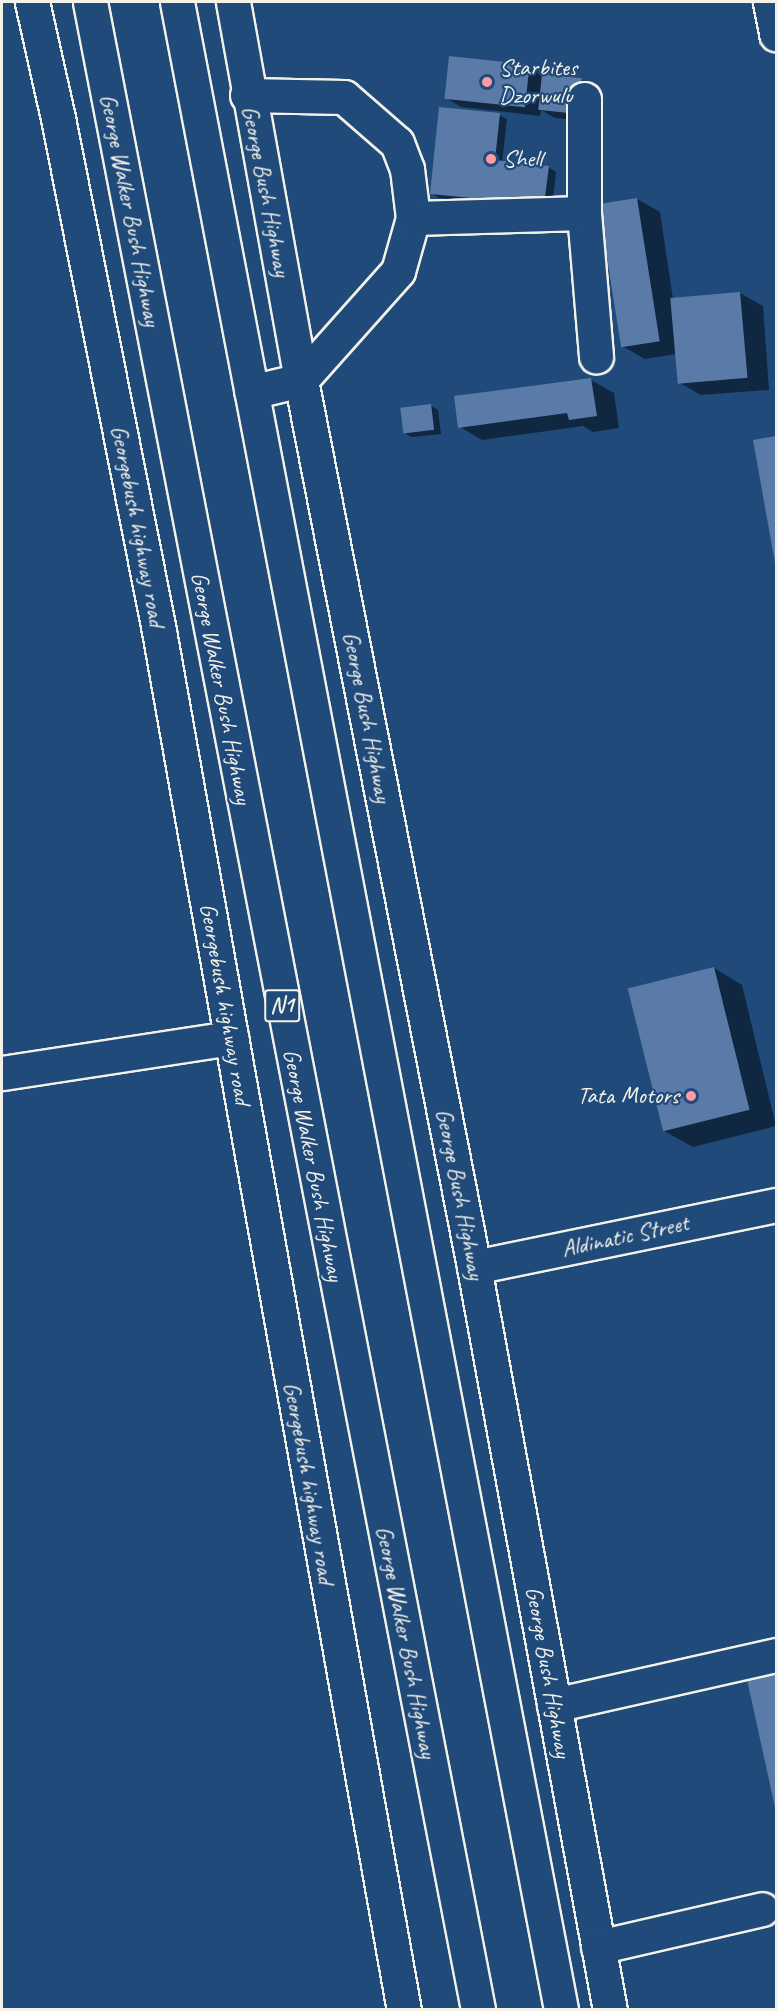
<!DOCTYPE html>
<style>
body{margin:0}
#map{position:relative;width:778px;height:2011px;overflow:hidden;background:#1f4a7a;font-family:Caveat,sans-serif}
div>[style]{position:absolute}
.shadow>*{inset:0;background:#0007}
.building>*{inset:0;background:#5a7ba8;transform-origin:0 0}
.roads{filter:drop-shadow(2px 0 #f4f1e8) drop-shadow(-2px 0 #f4f1e8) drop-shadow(0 2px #f4f1e8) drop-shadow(0 -2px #f4f1e8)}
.minor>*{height:33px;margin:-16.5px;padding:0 16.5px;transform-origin:16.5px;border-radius:16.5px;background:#1f4a7a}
.highway>*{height:33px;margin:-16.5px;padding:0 16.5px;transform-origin:16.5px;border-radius:16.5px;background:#1f4a7a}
.dots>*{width:16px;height:16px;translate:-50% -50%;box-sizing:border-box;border:3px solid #1f4a7a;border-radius:50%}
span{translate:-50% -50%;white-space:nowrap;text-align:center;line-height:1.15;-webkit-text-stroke:4.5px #1f4a7a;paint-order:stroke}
.shield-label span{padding:2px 4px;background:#1f4a7a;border:2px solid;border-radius:4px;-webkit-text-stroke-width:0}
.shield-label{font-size:22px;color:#f4f1e8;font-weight:700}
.poi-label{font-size:24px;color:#f4f1e8}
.left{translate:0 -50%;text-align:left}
.right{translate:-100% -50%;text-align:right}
.street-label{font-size:24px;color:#f4f1e8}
.frame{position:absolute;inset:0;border:3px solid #f4f1e8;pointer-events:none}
</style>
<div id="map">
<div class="shadow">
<i style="clip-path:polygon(529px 66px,544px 75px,582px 80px,597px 89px,594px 122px,555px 118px,541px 110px,540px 116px,461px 107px,446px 98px)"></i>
<i style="clip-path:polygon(499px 115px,507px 119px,502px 163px,548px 167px,556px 172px,552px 209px,439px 198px,431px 193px)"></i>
<i style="clip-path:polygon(637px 199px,660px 212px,673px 299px,740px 293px,763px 306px,769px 390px,701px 395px,678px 382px,676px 354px,645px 359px,622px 346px)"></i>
<i style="clip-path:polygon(591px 380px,614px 393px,619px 428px,593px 432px,583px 426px,482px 440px,460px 427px)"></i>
<i style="clip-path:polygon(431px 406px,438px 410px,441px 434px,412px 437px,404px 433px)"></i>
<i style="clip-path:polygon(776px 437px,776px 561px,755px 441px)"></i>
<i style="clip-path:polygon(714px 968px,742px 985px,776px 1126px,693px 1147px,664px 1131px)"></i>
<i style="clip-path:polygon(776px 1670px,776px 1810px,747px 1676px)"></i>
</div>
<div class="building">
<i style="left:449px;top:56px;width:81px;height:43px;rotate:6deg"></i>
<i style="left:542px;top:74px;width:40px;height:36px;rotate:6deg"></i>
<i style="clip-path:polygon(439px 107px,500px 113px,495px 160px,549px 166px,544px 205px,430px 194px)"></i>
<i style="left:637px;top:198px;width:145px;height:39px;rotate:81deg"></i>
<i style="left:740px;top:292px;width:86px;height:70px;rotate:85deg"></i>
<i style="clip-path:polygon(591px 378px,597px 416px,569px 420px,567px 413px,458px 428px,454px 396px)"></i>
<i style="left:431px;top:404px;width:26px;height:31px;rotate:83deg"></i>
<i style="clip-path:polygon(776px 436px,776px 563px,775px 563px,753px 440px)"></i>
<i style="left:714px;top:967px;width:147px;height:89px;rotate:76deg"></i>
<i style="clip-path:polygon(776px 1668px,776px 1812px,746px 1675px)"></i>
</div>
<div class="roads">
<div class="minor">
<i style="left:32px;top:2px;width:119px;rotate:77.4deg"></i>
<i style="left:58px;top:118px;width:523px;rotate:78.86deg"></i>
<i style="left:159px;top:631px;width:1401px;rotate:79.93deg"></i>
<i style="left:233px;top:2px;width:384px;rotate:79.8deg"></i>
<i style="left:301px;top:380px;width:904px;rotate:78.96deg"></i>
<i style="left:474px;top:1267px;width:755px;rotate:79.63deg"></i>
<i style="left:770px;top:2px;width:33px;rotate:79deg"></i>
<i style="left:247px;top:95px;width:97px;rotate:1.2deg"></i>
<i style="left:344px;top:97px;width:70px;rotate:41deg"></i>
<i style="left:397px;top:143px;width:28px;rotate:69deg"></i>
<i style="left:407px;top:169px;width:49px;rotate:83deg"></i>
<i style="left:413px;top:218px;width:55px;rotate:105.8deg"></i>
<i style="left:398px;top:271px;width:146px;rotate:131.7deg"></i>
<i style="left:301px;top:380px;width:51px;rotate:166.5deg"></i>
<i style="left:584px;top:213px;width:144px;rotate:85.2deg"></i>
<i style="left:413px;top:218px;width:171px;rotate:-1.7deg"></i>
<i style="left:584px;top:213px;width:114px;rotate:-90deg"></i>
<i style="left:2px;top:1073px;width:232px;rotate:-8.7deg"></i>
<i style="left:474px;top:1267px;width:308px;rotate:-11.6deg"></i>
<i style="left:554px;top:1705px;width:228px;rotate:-12.7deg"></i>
<i style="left:598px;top:1947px;width:168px;rotate:-13deg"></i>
</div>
<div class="highway">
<i style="left:90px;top:2px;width:2045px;rotate:79.06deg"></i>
<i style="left:177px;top:2px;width:2044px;rotate:79.17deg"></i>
</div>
</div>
<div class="dots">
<i style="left:487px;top:82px;background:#ff9aa2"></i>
<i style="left:491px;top:159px;background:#ff9aa2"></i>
<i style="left:691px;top:1096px;background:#ff9aa2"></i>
</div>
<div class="shield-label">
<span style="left:282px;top:1006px">N1</span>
</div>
<div class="poi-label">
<span class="left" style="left:499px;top:82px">Starbites<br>Dzorwulu</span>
<span class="left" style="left:503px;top:159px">Shell</span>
<span class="right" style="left:679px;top:1096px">Tata Motors</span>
</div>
<div class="street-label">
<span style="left:266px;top:191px;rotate:79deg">George Bush Highway</span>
<span style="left:130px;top:210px;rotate:79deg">George Walker Bush Highway</span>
<span style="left:138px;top:526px;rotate:79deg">Georgebush highway road</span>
<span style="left:221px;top:688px;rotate:79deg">George Walker Bush Highway</span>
<span style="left:367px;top:717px;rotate:79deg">George Bush Highway</span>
<span style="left:225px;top:1004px;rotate:80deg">Georgebush highway road</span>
<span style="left:313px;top:1165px;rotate:79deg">George Walker Bush Highway</span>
<span style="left:460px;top:1194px;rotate:79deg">George Bush Highway</span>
<span style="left:625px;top:1236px;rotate:-12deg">Aldinatic Street</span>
<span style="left:309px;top:1483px;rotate:80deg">Georgebush highway road</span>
<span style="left:406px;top:1642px;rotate:79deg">George Walker Bush Highway</span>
<span style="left:548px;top:1672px;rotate:80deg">George Bush Highway</span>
</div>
<div class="frame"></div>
</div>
